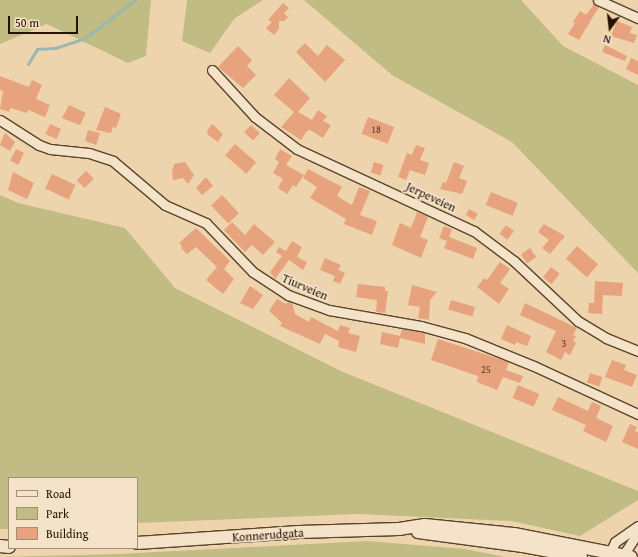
<!DOCTYPE html>
<style>
body{margin:0}
#map{position:relative;width:638px;height:557px;overflow:hidden;background:#eed4ac;font-family:"Gentium Book Plus",serif}
div>[style]{position:absolute}
.green>*{inset:0;background:#c1bb84}
.stream>*{height:3px;margin:-1.5px;padding:0 1.5px;transform-origin:1.5px;border-radius:1.5px;background:#9bb7b1}
.building>*{inset:0;background:#e6a37d;transform-origin:0 0}
.roads{filter:drop-shadow(1px 0 #59422b) drop-shadow(-1px 0 #59422b) drop-shadow(0 1px #59422b) drop-shadow(0 -1px #59422b)}
.street>*{height:9px;margin:-4.5px;padding:0 4.5px;transform-origin:4.5px;border-radius:4.5px;background:#f4e3c9}
.secondary>*{height:12px;margin:-6px;padding:0 6px;transform-origin:6px;border-radius:6px;background:#f4e3c9}
span{translate:-50% -50%;white-space:nowrap;text-align:center;line-height:1.15;-webkit-text-stroke:3.5px #f4e3c9;paint-order:stroke}
.number-label{font-size:10px;color:#57361f}
.number-label span{-webkit-text-stroke-width:0}
.street-label{font-size:12px;color:#271100}
.legend{position:absolute;left:8px;top:477px;width:130px;height:72px;box-sizing:border-box;background:#f4e3c9;border:1px solid #a28f79;margin:0;padding:5px 7px;list-style:none;font-size:12px;color:#271100}
.legend li{display:flex;align-items:center;gap:8px;height:20px}
.legend b{width:20px;border:1px solid #a28f79}
.north{position:absolute;left:590px;top:8px;width:40px;height:40px;-webkit-text-stroke:3px #f4e3c9;paint-order:stroke;rotate:195deg;font-size:11px;font-weight:700;line-height:16px;text-align:center;color:#271100}
.north::after{content:'';display:block;margin:auto;width:14px;height:18px;background:#271100;clip-path:polygon(50% 0,100% 100%,50% 72%,0 100%)}
.scale{position:absolute;left:8px;top:16px;width:70px;height:18px;box-sizing:border-box;border:2px solid #271100;border-top:0;padding-left:5px;font-size:12px;line-height:14px;white-space:nowrap;color:#271100;-webkit-text-stroke:3px #f4e3c9;paint-order:stroke}
</style>
<div id="map">
<div class="green">
<i style="clip-path:polygon(0 0,151px 0,146px 56px,128px 63px,47px 24px,0 44px)"></i>
<i style="clip-path:polygon(187px 0,263px 0,234px 19px,210px 53px,182px 41px)"></i>
<i style="clip-path:polygon(304px 0,521px 0,563px 46px,638px 85px,638px 273px,512px 142px,392px 75px)"></i>
<i style="clip-path:polygon(0 195px,18px 203px,125px 228px,175px 288px,343px 372px,638px 491px,638px 500px,580px 536px,511px 521px,358px 514px,137px 523px,137px 478px,9px 478px,9px 529px,0 529px)"></i>
<i style="clip-path:polygon(367px 541px,465px 549px,505px 557px,0 557px,118px 554px)"></i>
</div>
<div class="stream">
<i style="left:28px;top:64px;width:17px;rotate:-59deg"></i>
<i style="left:37px;top:49px;width:18px;rotate:-3deg"></i>
<i style="left:55px;top:48px;width:32px;rotate:-18deg"></i>
<i style="left:85px;top:38px;width:63px;rotate:-37.2deg"></i>
</div>
<div class="building">
<i style="clip-path:polygon(283px 3px,289px 8px,284px 13px,288px 17px,284px 21px,279px 21px,279px 29px,274px 35px,266px 28px,272px 22px,268px 20px)"></i>
<i style="clip-path:polygon(594px 4px,599px 7px,579px 40px,568px 34px,575px 23px,573px 22px,580px 11px,586px 15px)"></i>
<i style="clip-path:polygon(617px 21px,632px 27px,630px 33px,637px 35px,634px 43px,611px 36px)"></i>
<i style="clip-path:polygon(305px 43px,318px 56px,327px 45px,345px 60px,325px 82px,296px 52px)"></i>
<i style="clip-path:polygon(605px 45px,627px 56px,625px 61px,602px 52px)"></i>
<i style="clip-path:polygon(238px 46px,252px 60px,247px 66px,256px 75px,243px 88px,218px 67px)"></i>
<i style="clip-path:polygon(631px 58px,638px 61px,638px 75px,626px 69px)"></i>
<i style="clip-path:polygon(0 76px,29px 87px,32px 80px,42px 85px,36px 99px,50px 105px,45px 117px,28px 110px,27px 113px,10px 108px,9px 112px,0 109px,3px 91px,0 90px)"></i>
<i style="clip-path:polygon(289px 78px,310px 98px,298px 112px,312px 120px,318px 110px,327px 116px,323px 121px,331px 125px,323px 138px,310px 130px,307px 131px,301px 140px,281px 127px,294px 112px,274px 95px)"></i>
<i style="clip-path:polygon(69px 105px,86px 113px,80px 125px,62px 118px)"></i>
<i style="clip-path:polygon(105px 107px,121px 114px,116px 128px,113px 127px,111px 133px,96px 130px)"></i>
<i style="left:368px;top:117px;width:28px;height:18px;rotate:21deg"></i>
<i style="left:50px;top:124px;width:12px;height:11px;rotate:24deg"></i>
<i style="clip-path:polygon(212px 124px,223px 134px,218px 142px,208px 135px,207px 131px)"></i>
<i style="left:251px;top:125px;width:12px;height:10px;rotate:42deg"></i>
<i style="clip-path:polygon(88px 130px,100px 133px,96px 145px,85px 141px)"></i>
<i style="clip-path:polygon(5px 133px,15px 142px,10px 151px,0 145px)"></i>
<i style="left:235px;top:144px;width:28px;height:15px;rotate:41deg"></i>
<i style="clip-path:polygon(416px 145px,425px 148px,420px 160px,429px 163px,425px 175px,410px 170px,406px 180px,398px 177px,407px 153px,412px 155px)"></i>
<i style="left:16px;top:149px;width:9px;height:13px;rotate:27deg"></i>
<i style="clip-path:polygon(280px 149px,292px 156px,286px 165px,304px 175px,296px 187px,293px 185px,287px 194px,278px 188px,283px 179px,273px 173px,279px 162px,275px 159px)"></i>
<i style="clip-path:polygon(185px 162px,194px 175px,188px 184px,183px 178px,173px 180px,172px 172px,174px 164px)"></i>
<i style="left:374px;top:162px;width:10px;height:11px;rotate:17deg"></i>
<i style="clip-path:polygon(454px 162px,464px 166px,459px 178px,467px 181px,462px 194px,440px 189px,443px 182px,446px 183px)"></i>
<i style="clip-path:polygon(308px 169px,342px 187px,337px 196px,352px 205px,359px 187px,370px 191px,360px 215px,377px 221px,372px 235px,344px 224px,346px 219px,310px 198px,317px 187px,303px 178px)"></i>
<i style="left:86px;top:171px;width:11px;height:13px;rotate:45deg"></i>
<i style="clip-path:polygon(13px 172px,34px 183px,27px 199px,8px 190px)"></i>
<i style="left:52px;top:174px;width:26px;height:16px;rotate:25deg"></i>
<i style="clip-path:polygon(206px 177px,213px 186px,202px 195px,196px 188px)"></i>
<i style="left:491px;top:192px;width:29px;height:14px;rotate:22deg"></i>
<i style="left:222px;top:195px;width:25px;height:15px;rotate:47deg"></i>
<i style="clip-path:polygon(469px 209px,478px 214px,474px 220px,466px 215px)"></i>
<i style="clip-path:polygon(417px 212px,428px 217px,420px 237px,428px 240px,421px 258px,392px 245px,400px 223px,411px 228px)"></i>
<i style="clip-path:polygon(232px 222px,245px 235px,254px 224px,275px 242px,263px 255px,252px 245px,245px 252px,224px 230px)"></i>
<i style="clip-path:polygon(544px 224px,565px 236px,550px 254px,542px 248px,549px 240px,538px 232px)"></i>
<i style="left:506px;top:225px;width:10px;height:11px;rotate:37deg"></i>
<i style="clip-path:polygon(444px 226px,452px 229px,449px 237px,477px 248px,473px 259px,444px 248px,447px 241px,439px 238px)"></i>
<i style="clip-path:polygon(196px 228px,230px 261px,224px 269px,234px 279px,223px 294px,206px 280px,217px 267px,196px 247px,187px 254px,181px 248px,182px 246px,179px 243px)"></i>
<i style="clip-path:polygon(292px 241px,302px 247px,297px 257px,307px 262px,303px 270px,289px 260px,275px 279px,270px 272px,282px 256px,276px 252px,279px 247px,286px 251px)"></i>
<i style="left:577px;top:246px;width:28px;height:17px;rotate:41deg"></i>
<i style="left:530px;top:248px;width:11px;height:11px;rotate:56deg"></i>
<i style="clip-path:polygon(325px 258px,341px 265px,338px 270px,345px 273px,340px 284px,333px 281px,335px 276px,320px 270px)"></i>
<i style="clip-path:polygon(500px 262px,510px 269px,500px 283px,509px 289px,499px 304px,477px 287px,484px 278px,487px 280px)"></i>
<i style="left:551px;top:267px;width:11px;height:13px;rotate:38deg"></i>
<i style="clip-path:polygon(595px 281px,623px 283px,622px 296px,603px 295px,602px 314px,588px 313px,589px 303px,594px 303px)"></i>
<i style="clip-path:polygon(358px 284px,385px 287px,385px 291px,388px 291px,385px 313px,376px 312px,377px 300px,356px 297px)"></i>
<i style="clip-path:polygon(412px 285px,437px 292px,430px 300px,429px 320px,418px 318px,420px 307px,408px 305px)"></i>
<i style="clip-path:polygon(250px 286px,263px 295px,253px 309px,240px 303px)"></i>
<i style="clip-path:polygon(277px 299px,286px 304px,288px 301px,292px 303px,295px 314px,309px 322px,311px 317px,338px 331px,340px 325px,350px 328px,348px 333px,360px 336px,356px 352px,338px 347px,339px 341px,325px 334px,320px 344px,280px 326px,282px 323px,269px 311px)"></i>
<i style="left:451px;top:300px;width:25px;height:10px;rotate:16deg"></i>
<i style="clip-path:polygon(525px 303px,577px 328px,573px 335px,576px 336px,573px 341px,576px 343px,570px 355px,565px 352px,561px 360px,546px 352px,556px 331px,520px 315px)"></i>
<i style="clip-path:polygon(507px 325px,531px 336px,527px 346px,516px 342px,515px 345px,501px 339px)"></i>
<i style="clip-path:polygon(402px 329px,425px 333px,425px 344px,400px 338px,398px 348px,380px 344px,382px 332px,400px 336px)"></i>
<i style="clip-path:polygon(438px 339px,509px 362px,506px 370px,523px 376px,520px 383px,503px 377px,497px 390px,477px 382px,478px 376px,431px 360px)"></i>
<i style="clip-path:polygon(612px 360px,626px 365px,624px 370px,637px 375px,632px 387px,605px 377px)"></i>
<i style="left:590px;top:373px;width:13px;height:10px;rotate:18deg"></i>
<i style="left:518px;top:385px;width:23px;height:14px;rotate:23deg"></i>
<i style="clip-path:polygon(558px 397px,588px 411px,592px 402px,601px 406px,596px 418px,613px 426px,606px 442px,583px 431px,586px 425px,552px 410px)"></i>
<i style="clip-path:polygon(630px 424px,637px 427px,635px 431px,638px 432px,638px 449px,622px 442px)"></i>
</div>
<div class="roads">
<div class="street">
<i style="left:598px;top:0;width:44px;rotate:24.2deg"></i>
<i style="left:212px;top:70px;width:64px;rotate:47.5deg"></i>
<i style="left:255px;top:117px;width:53px;rotate:37.3deg"></i>
<i style="left:297px;top:149px;width:195px;rotate:24.9deg"></i>
<i style="left:474px;top:231px;width:50px;rotate:36.9deg"></i>
<i style="left:514px;top:261px;width:88px;rotate:43.2deg"></i>
<i style="left:578px;top:321px;width:33px;rotate:31deg"></i>
<i style="left:606px;top:338px;width:35px;rotate:22deg"></i>
<i style="left:0;top:120px;width:46px;rotate:32.7deg"></i>
<i style="left:39px;top:145px;width:12px;rotate:20deg"></i>
<i style="left:50px;top:149px;width:39px;rotate:6deg"></i>
<i style="left:89px;top:153px;width:25px;rotate:18deg"></i>
<i style="left:113px;top:161px;width:68px;rotate:40.2deg"></i>
<i style="left:165px;top:205px;width:45px;rotate:23.7deg"></i>
<i style="left:206px;top:223px;width:68px;rotate:46.2deg"></i>
<i style="left:253px;top:272px;width:42px;rotate:33.3deg"></i>
<i style="left:288px;top:295px;width:44px;rotate:20.1deg"></i>
<i style="left:329px;top:310px;width:93px;rotate:9.9deg"></i>
<i style="left:421px;top:326px;width:46px;rotate:15.3deg"></i>
<i style="left:465px;top:338px;width:74px;rotate:22.1deg"></i>
<i style="left:534px;top:366px;width:115px;rotate:24.8deg"></i>
<i style="left:611px;top:557px;width:5px;rotate:-101deg"></i>
<i style="left:610px;top:552px;width:11px;rotate:-63deg"></i>
<i style="left:615px;top:542px;width:28px;rotate:-35deg"></i>
<i style="left:622px;top:557px;width:30px;rotate:-57deg"></i>
</div>
<div class="secondary">
<i style="left:418px;top:532px;width:106px;rotate:7.6deg"></i>
<i style="left:523px;top:546px;width:59px;rotate:10.7deg"></i>
<i style="left:137px;top:543px;width:162px;rotate:-3.9deg"></i>
<i style="left:299px;top:532px;width:100px;rotate:-1.7deg"></i>
<i style="left:399px;top:529px;width:26px;rotate:-9deg"></i>
<i style="left:425px;top:525px;width:89px;rotate:5.8deg"></i>
<i style="left:514px;top:534px;width:119px;rotate:11.1deg"></i>
<i style="left:0;top:546px;width:9px;rotate:6deg"></i>
</div>
</div>
<div class="number-label">
<span style="left:376px;top:130px">18</span>
<span style="left:564px;top:344px">3</span>
<span style="left:486px;top:370px">25</span>
</div>
<div class="street-label">
<span style="left:431px;top:197px;rotate:25deg">Jerpeveien</span>
<span style="left:305px;top:287px;rotate:23deg">Tiurveien</span>
<span style="left:268px;top:535px;rotate:-4deg">Konnerudgata</span>
</div>
<ul class="legend">
<li><b style="height:5px;background:#f4e3c9"></b>Road</li>
<li><b style="height:11px;background:#c1bb84"></b>Park</li>
<li><b style="height:11px;background:#e6a37d"></b>Building</li>
</ul>
<div class="north">N</div>
<div class="scale">50 m</div>
</div>
